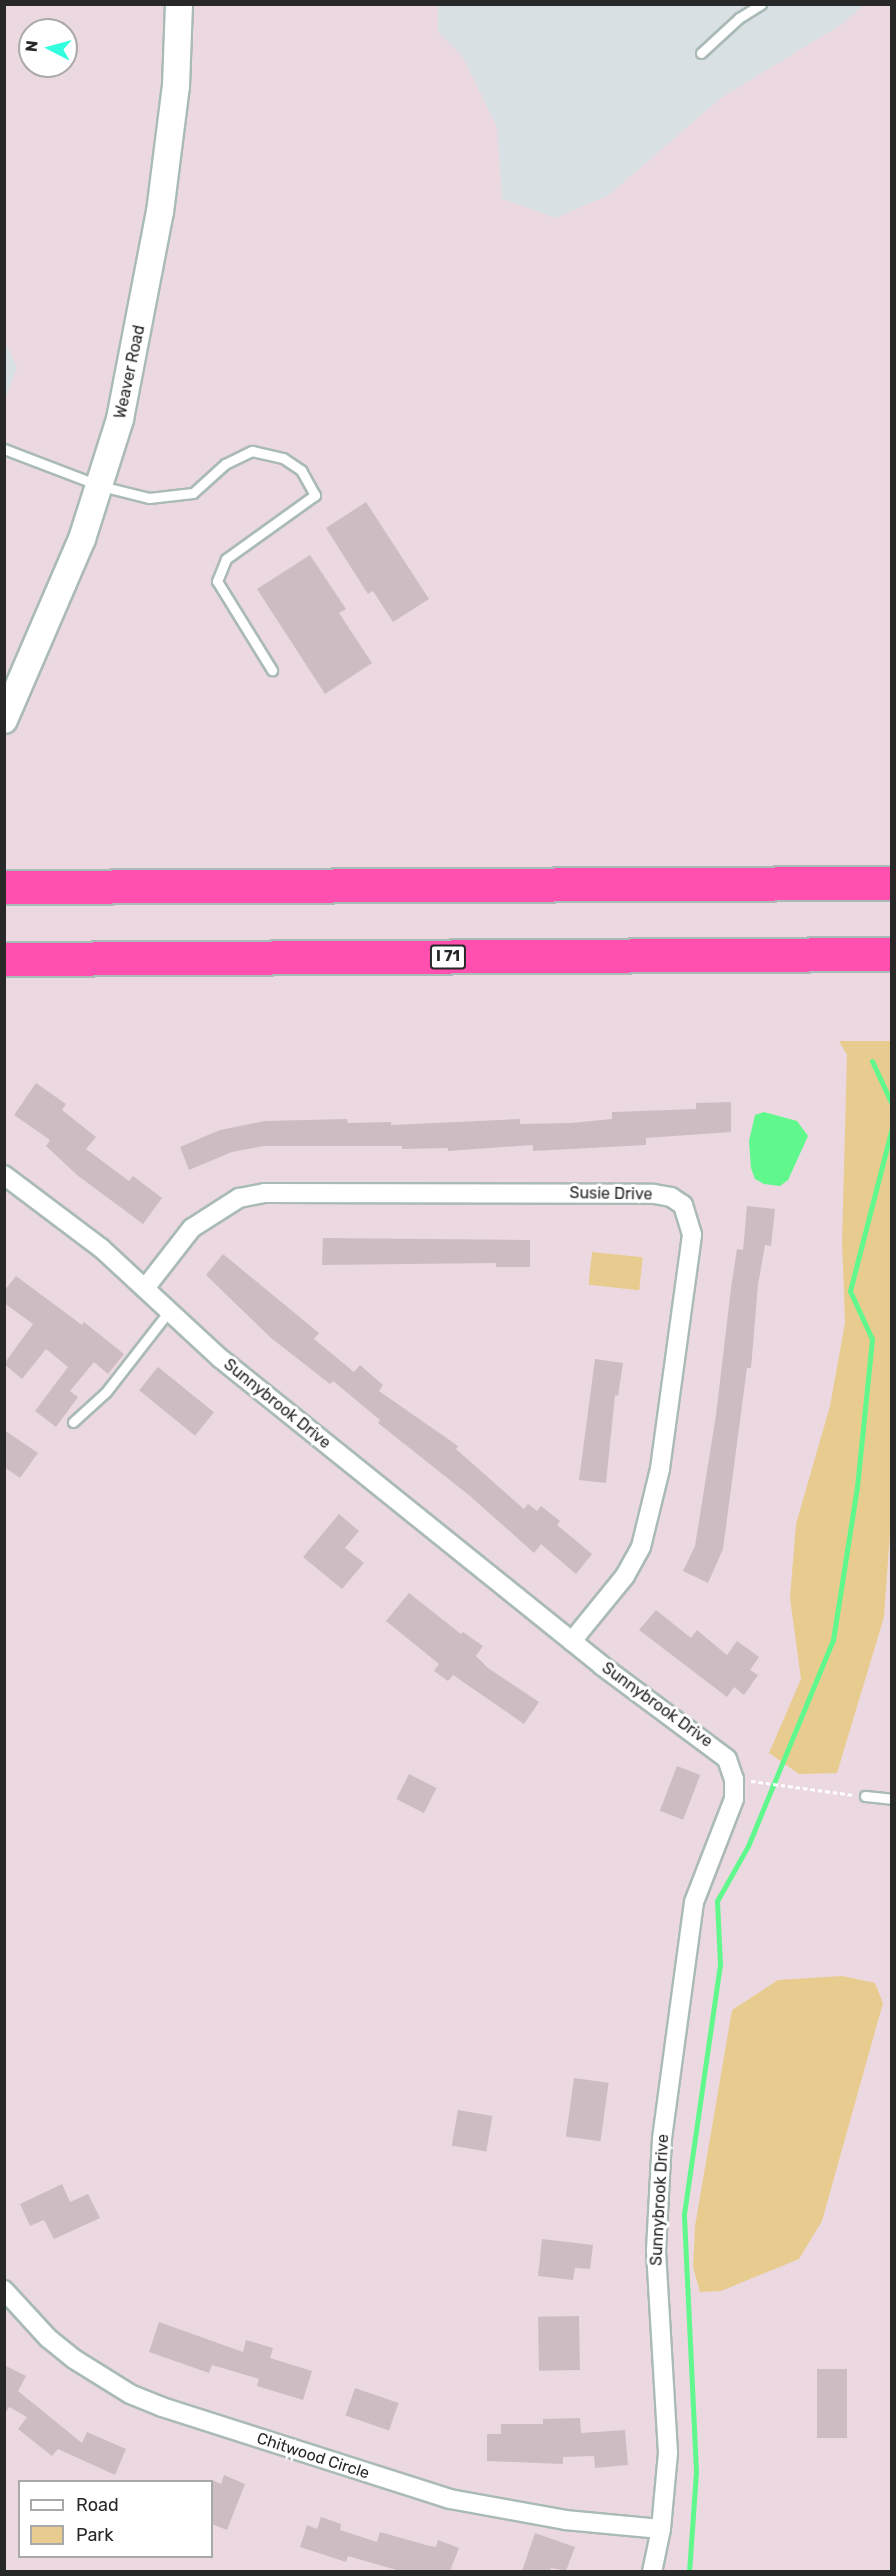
<!DOCTYPE html>
<style>
body{margin:0}
#map{position:relative;width:896px;height:2576px;overflow:hidden;background:#ecd8e0;font-family:Rubik,sans-serif}
div>[style]{position:absolute}
.industrial>*{inset:0;background:#d9e0e3}
.green>*{inset:0;background:#e8cc8f;transform-origin:0 0}
.water>*{inset:0;background:#60f88d}
.stream>*{height:5px;margin:-2.5px;padding:0 2.5px;transform-origin:2.5px;border-radius:2.5px;background:#60f88d}
.building>*{inset:0;background:#cdbdc3;transform-origin:0 0}
.path>*{height:3px;margin-top:-1.5px;transform-origin:0;background:repeating-linear-gradient(90deg,#fff 0 4.5px,transparent 0 7.5px)}
.roads{filter:drop-shadow(2px 0 #a9bab7) drop-shadow(-2px 0 #a9bab7) drop-shadow(0 2px #a9bab7) drop-shadow(0 -2px #a9bab7)}
.lane>*{height:9px;margin:-4.5px;padding:0 4.5px;transform-origin:4.5px;border-radius:4.5px;background:#fff}
.street>*{height:18px;margin:-9px;padding:0 9px;transform-origin:9px;border-radius:9px;background:#fff}
.secondary>*{height:26px;margin:-13px;padding:0 13px;transform-origin:13px;border-radius:13px;background:#fff}
.highway>*{height:33px;margin:-16.5px;padding:0 16.5px;transform-origin:16.5px;border-radius:16.5px;background:#ff50af}
span{translate:-50% -50%;white-space:nowrap;text-align:center;line-height:1.15;-webkit-text-stroke:6px #fff;paint-order:stroke}
.shield-label span{padding:2px 4px;background:#fff;border:2px solid;border-radius:4px;-webkit-text-stroke-width:0}
.shield-label{font-size:15px;color:#282828;font-weight:700}
.street-label{font-size:16px;color:#282828}
.frame{position:absolute;inset:0;border:6px solid #282828;pointer-events:none}
.legend{position:absolute;left:18px;top:2480px;width:195px;height:78px;box-sizing:border-box;background:#fff;border:2px solid #a9a9a9;margin:0;padding:8px 10px;list-style:none;font-size:18px;color:#282828}
.legend li{display:flex;align-items:center;gap:12px;height:30px}
.legend b{width:30px;border:2px solid #a9a9a9}
.north{position:absolute;left:18px;top:18px;width:60px;height:60px;box-sizing:border-box;background:#fff;border:2px solid #a9a9a9;border-radius:50%;rotate:276deg;font-size:16px;font-weight:700;line-height:24px;text-align:center;color:#282828}
.north::after{content:'';display:block;margin:auto;width:21px;height:27px;background:#32ffde;clip-path:polygon(50% 0,100% 100%,50% 72%,0 100%)}
</style>
<div id="map">
<div class="industrial">
<i style="clip-path:polygon(438px 5px,864px 5px,844px 23px,721px 98px,609px 195px,556px 218px,502px 199px,497px 127px,462px 56px,438px 32px)"></i>
<i style="clip-path:polygon(5px 341px,17px 368px,5px 400px)"></i>
</div>
<div class="green">
<i style="clip-path:polygon(839px 1041px,891px 1041px,891px 1519px,884px 1617px,837px 1773px,799px 1774px,769px 1753px,801px 1679px,790px 1598px,796px 1524px,830px 1406px,845px 1323px,842px 1241px,847px 1055px)"></i>
<i style="left:592px;top:1252px;width:51px;height:33px;rotate:6deg"></i>
<i style="clip-path:polygon(842px 1976px,875px 1983px,883px 2003px,822px 2221px,799px 2259px,721px 2291px,700px 2292px,693px 2267px,695px 2226px,732px 2010px,778px 1980px)"></i>
</div>
<div class="water">
<i style="clip-path:polygon(764px 1112px,797px 1121px,808px 1136px,788px 1180px,780px 1186px,764px 1184px,755px 1179px,751px 1168px,749px 1141px,755px 1115px)"></i>
</div>
<div class="stream">
<i style="left:872px;top:1061px;width:47px;rotate:65.1deg"></i>
<i style="left:689px;top:2572px;width:101px;rotate:-86deg"></i>
<i style="left:696px;top:2471px;width:257px;rotate:-92.7deg"></i>
<i style="left:684px;top:2214px;width:253px;rotate:-81.8deg"></i>
<i style="left:720px;top:1964px;width:63px;rotate:-92.7deg"></i>
<i style="left:717px;top:1901px;width:63px;rotate:-60.6deg"></i>
<i style="left:748px;top:1846px;width:223px;rotate:-67.6deg"></i>
<i style="left:833px;top:1640px;width:155px;rotate:-81.1deg"></i>
<i style="left:857px;top:1487px;width:149px;rotate:-84.2deg"></i>
<i style="left:872px;top:1339px;width:53px;rotate:-114.6deg"></i>
<i style="left:850px;top:1291px;width:168px;rotate:-75.6deg"></i>
</div>
<div class="building">
<i style="clip-path:polygon(366px 502px,429px 599px,393px 622px,373px 591px,368px 594px,326px 528px)"></i>
<i style="clip-path:polygon(310px 555px,346px 609px,339px 613px,372px 663px,325px 694px,257px 589px)"></i>
<i style="clip-path:polygon(36px 1083px,66px 1104px,62px 1110px,96px 1137px,86px 1149px,129px 1181px,133px 1176px,162px 1198px,143px 1224px,77px 1175px,46px 1146px,50px 1140px,14px 1115px)"></i>
<i style="clip-path:polygon(731px 1102px,731px 1132px,646px 1138px,646px 1145px,533px 1151px,533px 1145px,448px 1151px,448px 1148px,402px 1149px,402px 1146px,264px 1146px,232px 1152px,189px 1170px,180px 1147px,220px 1130px,265px 1121px,347px 1119px,348px 1123px,391px 1122px,391px 1125px,520px 1119px,520px 1124px,571px 1123px,612px 1119px,612px 1112px,696px 1109px,696px 1103px)"></i>
<i style="clip-path:polygon(747px 1206px,775px 1209px,771px 1246px,765px 1245px,758px 1285px,751px 1368px,747px 1368px,723px 1549px,708px 1583px,683px 1571px,695px 1546px,716px 1415px,731px 1288px,737px 1249px,743px 1250px)"></i>
<i style="clip-path:polygon(323px 1238px,530px 1240px,530px 1267px,496px 1267px,496px 1263px,322px 1265px)"></i>
<i style="clip-path:polygon(223px 1254px,319px 1333px,314px 1339px,354px 1372px,360px 1365px,383px 1385px,379px 1391px,458px 1446px,456px 1449px,524px 1509px,528px 1504px,537px 1511px,541px 1506px,560px 1521px,557px 1525px,592px 1554px,576px 1574px,541px 1544px,534px 1553px,470px 1496px,378px 1423px,380px 1420px,333px 1381px,330px 1384px,271px 1338px,206px 1275px)"></i>
<i style="clip-path:polygon(16px 1276px,82px 1325px,84px 1322px,124px 1354px,108px 1374px,94px 1362px,70px 1391px,78px 1397px,56px 1427px,35px 1411px,68px 1367px,46px 1349px,22px 1379px,4px 1364px,33px 1324px,4px 1303px,4px 1291px)"></i>
<i style="clip-path:polygon(595px 1359px,623px 1363px,618px 1396px,615px 1395px,606px 1483px,579px 1480px)"></i>
<i style="left:158px;top:1367px;width:72px;height:30px;rotate:39deg"></i>
<i style="clip-path:polygon(4px 1430px,38px 1453px,20px 1478px,4px 1467px)"></i>
<i style="clip-path:polygon(339px 1514px,359px 1531px,345px 1548px,364px 1563px,342px 1589px,303px 1557px)"></i>
<i style="clip-path:polygon(409px 1593px,461px 1634px,463px 1632px,483px 1646px,476px 1656px,488px 1668px,539px 1702px,524px 1724px,453px 1675px,448px 1681px,434px 1671px,439px 1664px,386px 1621px)"></i>
<i style="clip-path:polygon(656px 1610px,691px 1638px,697px 1630px,727px 1655px,737px 1641px,759px 1657px,750px 1670px,758px 1675px,744px 1695px,734px 1687px,727px 1697px,639px 1630px)"></i>
<i style="left:677px;top:1766px;width:25px;height:48px;rotate:21deg"></i>
<i style="left:409px;top:1774px;width:31px;height:28px;rotate:27deg"></i>
<i style="left:574px;top:2078px;width:35px;height:59px;rotate:8deg"></i>
<i style="left:458px;top:2110px;width:35px;height:36px;rotate:10deg"></i>
<i style="clip-path:polygon(62px 2184px,70px 2202px,88px 2194px,100px 2218px,54px 2239px,44px 2220px,30px 2226px,20px 2204px)"></i>
<i style="clip-path:polygon(542px 2239px,593px 2245px,590px 2269px,575px 2268px,573px 2280px,538px 2276px)"></i>
<i style="left:579px;top:2316px;width:54px;height:41px;rotate:89deg"></i>
<i style="clip-path:polygon(159px 2322px,243px 2352px,246px 2340px,273px 2348px,270px 2358px,312px 2371px,303px 2400px,257px 2386px,259px 2379px,212px 2365px,209px 2373px,149px 2352px)"></i>
<i style="clip-path:polygon(4px 2365px,26px 2376px,18px 2391px,82px 2443px,87px 2432px,126px 2449px,115px 2475px,58px 2449px,52px 2456px,18px 2429px,27px 2417px,9px 2407px,4px 2416px)"></i>
<i style="left:817px;top:2369px;width:30px;height:69px"></i>
<i style="left:355px;top:2388px;width:46px;height:29px;rotate:19deg"></i>
<i style="clip-path:polygon(580px 2418px,581px 2433px,625px 2430px,628px 2465px,595px 2468px,594px 2456px,563px 2457px,563px 2464px,487px 2461px,487px 2434px,501px 2434px,501px 2424px,543px 2424px,543px 2419px)"></i>
<i style="clip-path:polygon(224px 2475px,245px 2484px,227px 2530px,212px 2524px,212px 2480px,221px 2484px)"></i>
<i style="clip-path:polygon(321px 2517px,341px 2524px,340px 2530px,377px 2542px,380px 2532px,426px 2545px,436px 2547px,438px 2540px,459px 2548px,450px 2571px,400px 2571px,348px 2556px,346px 2562px,300px 2547px,307px 2525px,317px 2529px)"></i>
<i style="clip-path:polygon(535px 2533px,575px 2547px,566px 2571px,551px 2568px,550px 2571px,522px 2571px)"></i>
</div>
<div class="path">
<i style="left:751px;top:1781px;width:104px;rotate:7.7deg"></i>
</div>
<div class="roads">
<div class="lane">
<i style="left:701px;top:53px;width:52px;rotate:-42.6deg"></i>
<i style="left:739px;top:18px;width:26px;rotate:-32deg"></i>
<i style="left:4px;top:449px;width:104px;rotate:20.9deg"></i>
<i style="left:101px;top:486px;width:49px;rotate:14deg"></i>
<i style="left:149px;top:498px;width:44px;rotate:-6.5deg"></i>
<i style="left:193px;top:493px;width:43px;rotate:-42.2deg"></i>
<i style="left:225px;top:464px;width:30px;rotate:-26deg"></i>
<i style="left:252px;top:451px;width:32px;rotate:13deg"></i>
<i style="left:283px;top:458px;width:22px;rotate:34deg"></i>
<i style="left:301px;top:470px;width:29px;rotate:61deg"></i>
<i style="left:315px;top:495px;width:110px;rotate:144.3deg"></i>
<i style="left:226px;top:559px;width:24px;rotate:112deg"></i>
<i style="left:217px;top:581px;width:105px;rotate:58.3deg"></i>
<i style="left:73px;top:1422px;width:45px;rotate:-42.3deg"></i>
<i style="left:106px;top:1392px;width:103px;rotate:-52.1deg"></i>
<i style="left:865px;top:1796px;width:27px;rotate:6deg"></i>
</div>
<div class="street">
<i style="left:4px;top:1175px;width:121px;rotate:37deg"></i>
<i style="left:101px;top:1248px;width:163px;rotate:42.8deg"></i>
<i style="left:221px;top:1359px;width:488px;rotate:38.8deg"></i>
<i style="left:601px;top:1665px;width:157px;rotate:36.7deg"></i>
<i style="left:727px;top:1759px;width:21px;rotate:71deg"></i>
<i style="left:734px;top:1779px;width:20px;rotate:90deg"></i>
<i style="left:734px;top:1799px;width:110px;rotate:111.2deg"></i>
<i style="left:694px;top:1902px;width:239px;rotate:97.7deg"></i>
<i style="left:662px;top:2139px;width:112px;rotate:93.1deg"></i>
<i style="left:656px;top:2251px;width:202px;rotate:86.6deg"></i>
<i style="left:668px;top:2453px;width:76px;rotate:95.3deg"></i>
<i style="left:661px;top:2529px;width:44px;rotate:101.8deg"></i>
<i style="left:146px;top:1287px;width:75px;rotate:-52.1deg"></i>
<i style="left:192px;top:1228px;width:56px;rotate:-32.6deg"></i>
<i style="left:239px;top:1198px;width:25px;rotate:-11deg"></i>
<i style="left:264px;top:1193px;width:390px;rotate:0.1deg"></i>
<i style="left:654px;top:1194px;width:17px;rotate:10deg"></i>
<i style="left:671px;top:1197px;width:14px;rotate:34deg"></i>
<i style="left:683px;top:1205px;width:31px;rotate:73deg"></i>
<i style="left:692px;top:1235px;width:236px;rotate:97.8deg"></i>
<i style="left:660px;top:1469px;width:80px;rotate:103.7deg"></i>
<i style="left:641px;top:1547px;width:33px;rotate:119deg"></i>
<i style="left:625px;top:1576px;width:84px;rotate:129.2deg"></i>
<i style="left:4px;top:2290px;width:65px;rotate:47.5deg"></i>
<i style="left:48px;top:2338px;width:33px;rotate:39deg"></i>
<i style="left:74px;top:2359px;width:66px;rotate:32deg"></i>
<i style="left:130px;top:2394px;width:35px;rotate:22deg"></i>
<i style="left:162px;top:2407px;width:302px;rotate:17.7deg"></i>
<i style="left:450px;top:2499px;width:117px;rotate:10.3deg"></i>
<i style="left:565px;top:2520px;width:96px;rotate:5.4deg"></i>
</div>
<div class="secondary">
<i style="left:4px;top:720px;width:197px;rotate:-66.7deg"></i>
<i style="left:82px;top:539px;width:126px;rotate:-72.4deg"></i>
<i style="left:120px;top:419px;width:211px;rotate:-79.1deg"></i>
<i style="left:160px;top:212px;width:127px;rotate:-82.8deg"></i>
<i style="left:176px;top:86px;width:82px;rotate:-87.9deg"></i>
</div>
<div class="highway">
<i style="left:4px;top:887px;width:888px;rotate:-0.26deg"></i>
<i style="left:4px;top:959px;width:888px;rotate:-0.32deg"></i>
</div>
</div>
<div class="shield-label">
<span style="left:448px;top:957px">I 71</span>
</div>
<div class="street-label">
<span style="left:130px;top:372px;rotate:-78deg">Weaver Road</span>
<span style="left:611px;top:1194px;rotate:1deg">Susie Drive</span>
<span style="left:277px;top:1404px;rotate:39deg">Sunnybrook Drive</span>
<span style="left:657px;top:1705px;rotate:36deg">Sunnybrook Drive</span>
<span style="left:660px;top:2200px;rotate:-87deg">Sunnybrook Drive</span>
<span style="left:313px;top:2456px;rotate:18deg">Chitwood Circle</span>
</div>
<div class="frame"></div>
<ul class="legend">
<li><b style="height:8px;background:#fff"></b>Road</li>
<li><b style="height:16px;background:#e8cc8f"></b>Park</li>
</ul>
<div class="north">N</div>
</div>
